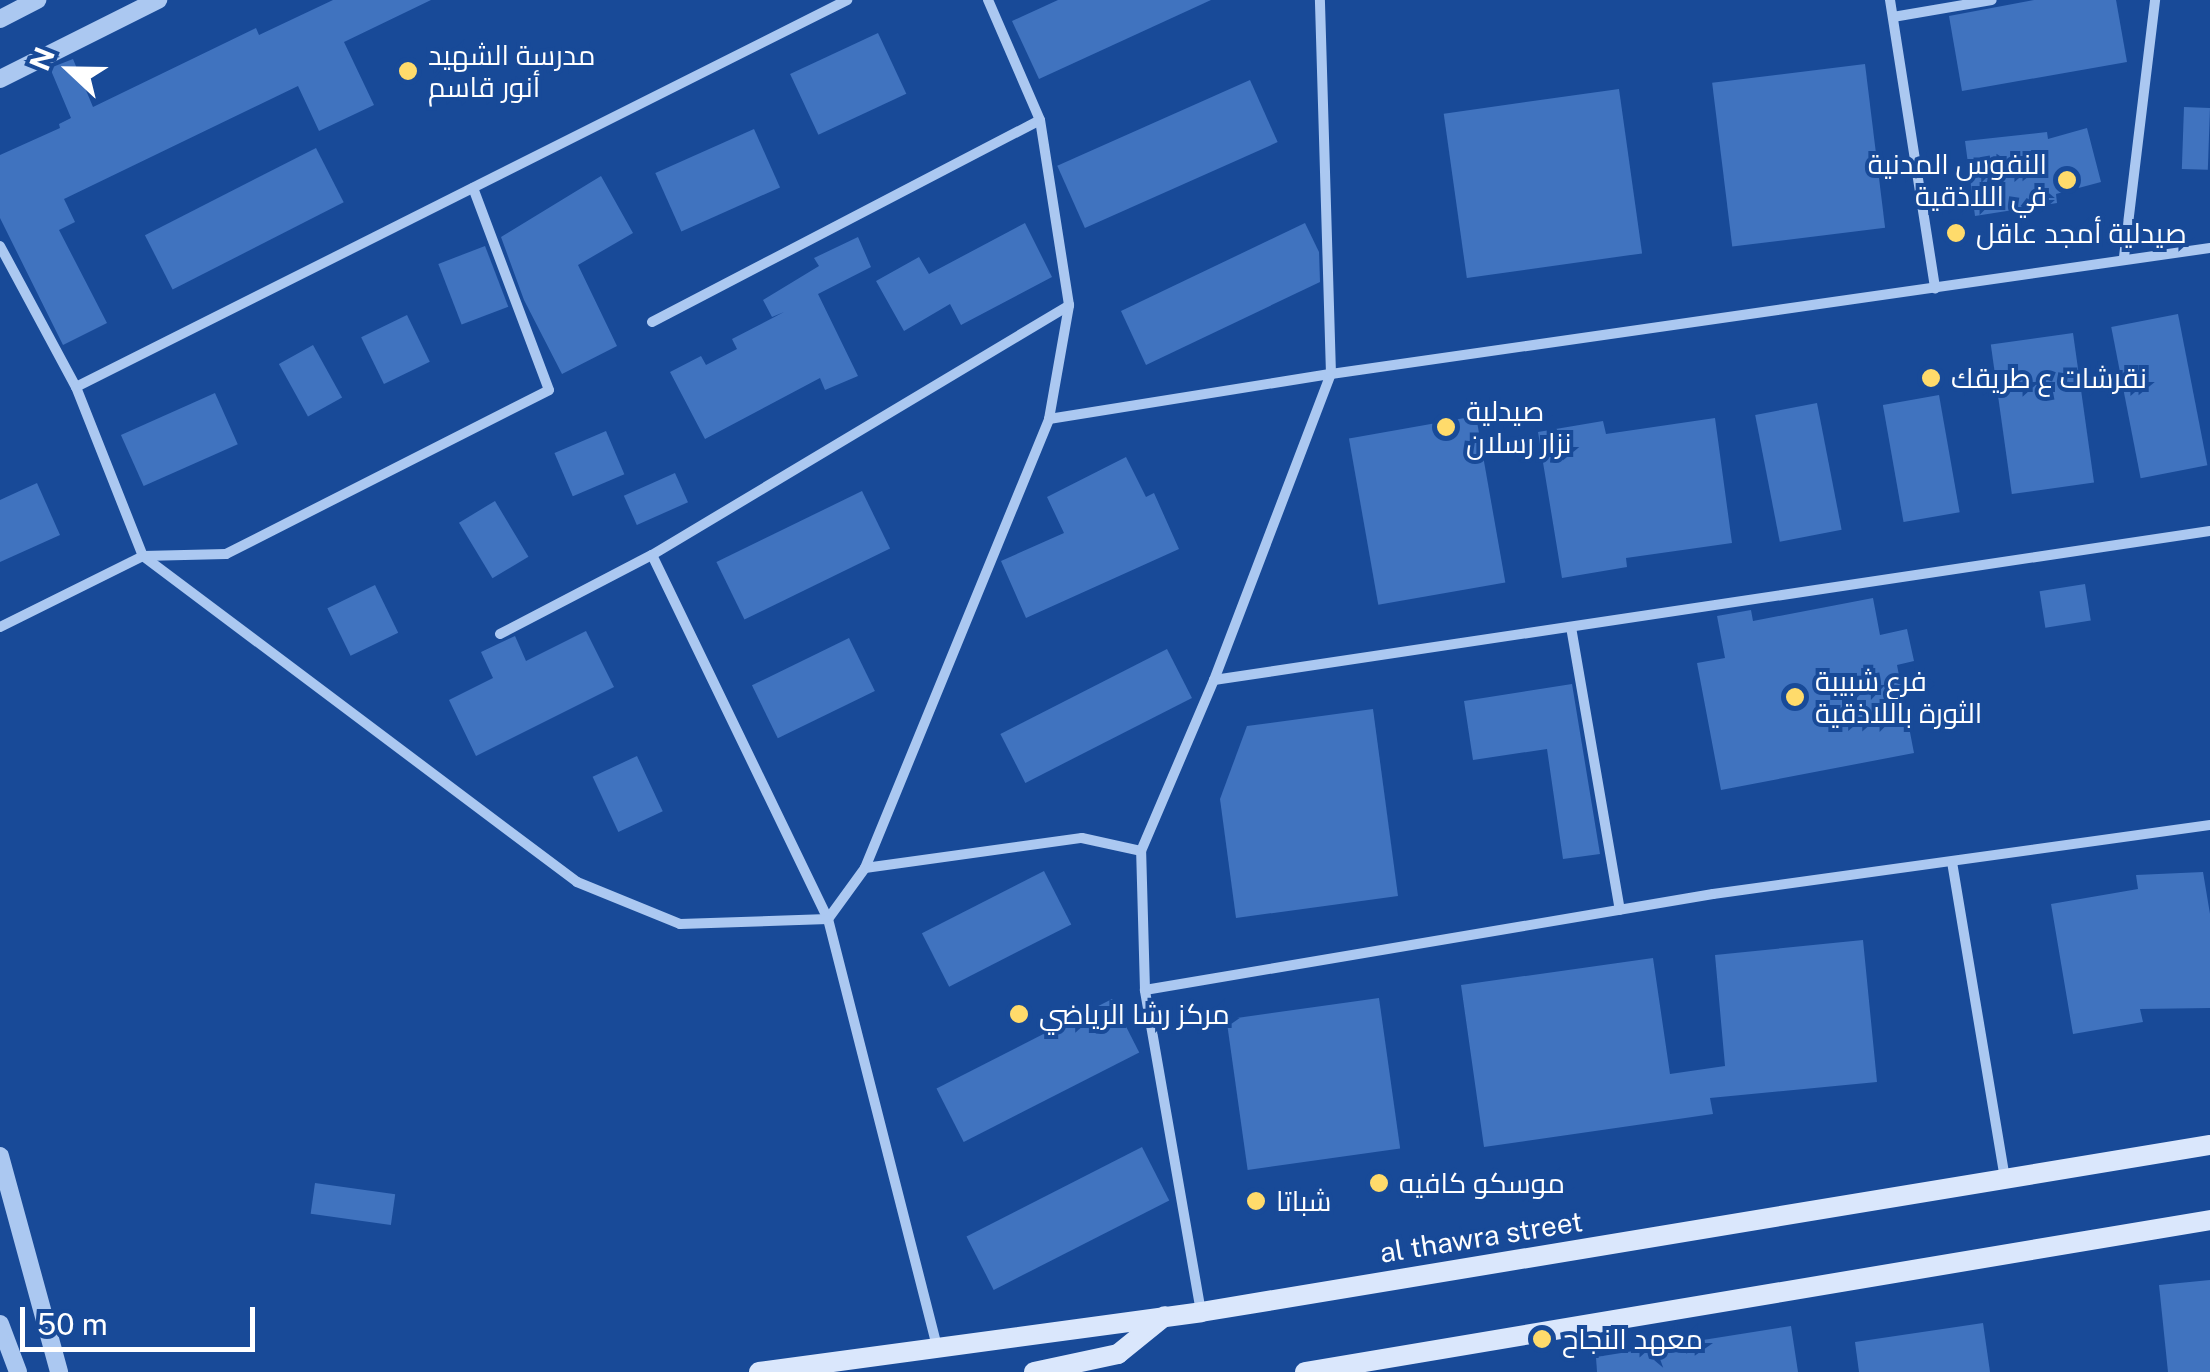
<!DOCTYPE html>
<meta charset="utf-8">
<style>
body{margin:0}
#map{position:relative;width:2210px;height:1372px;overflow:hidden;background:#184a98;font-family:"Public Sans",Cairo,sans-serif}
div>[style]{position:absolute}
.building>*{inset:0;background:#4073bf;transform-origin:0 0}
.minor>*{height:10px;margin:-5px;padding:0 5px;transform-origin:5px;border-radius:5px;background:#abc8f1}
.tertiary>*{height:18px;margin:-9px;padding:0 9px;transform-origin:9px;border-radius:9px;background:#abc8f1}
.secondary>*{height:20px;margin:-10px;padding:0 10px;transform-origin:10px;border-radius:10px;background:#dae7fc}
.dots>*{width:28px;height:28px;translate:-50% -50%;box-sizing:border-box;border:5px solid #184a98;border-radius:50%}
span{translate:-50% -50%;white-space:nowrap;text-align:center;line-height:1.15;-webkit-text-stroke:8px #184a98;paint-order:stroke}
.poi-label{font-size:28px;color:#fff}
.left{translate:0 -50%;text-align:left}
.right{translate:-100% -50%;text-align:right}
.street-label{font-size:28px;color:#fff}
.north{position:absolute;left:20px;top:20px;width:100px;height:100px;-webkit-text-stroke:8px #184a98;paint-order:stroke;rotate:292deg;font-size:28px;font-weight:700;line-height:40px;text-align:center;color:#fff}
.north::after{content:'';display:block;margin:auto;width:35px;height:45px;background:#fff;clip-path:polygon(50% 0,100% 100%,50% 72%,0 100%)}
.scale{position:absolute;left:20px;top:1307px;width:235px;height:45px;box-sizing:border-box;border:5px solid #fff;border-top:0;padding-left:12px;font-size:30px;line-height:35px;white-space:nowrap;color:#fff;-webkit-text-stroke:8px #184a98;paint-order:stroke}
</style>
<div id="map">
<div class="building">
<i style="clip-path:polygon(333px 0,431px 0,344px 42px,374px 105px,319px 131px,298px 86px,64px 199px,75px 222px,59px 230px,107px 323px,63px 345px,0 218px,0 155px,60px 128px,59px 124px,71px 118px,50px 68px,73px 59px,93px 107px,256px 28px,259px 35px)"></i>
<i style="clip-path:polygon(1058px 0,1211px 0,1039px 79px,1012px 21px)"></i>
<i style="clip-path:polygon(2034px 0,2116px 0,2127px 62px,1962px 91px,1949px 16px)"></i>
<i style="left:878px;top:33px;width:67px;height:97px;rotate:65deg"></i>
<i style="left:1865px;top:64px;width:165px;height:154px;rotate:83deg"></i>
<i style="left:1250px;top:80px;width:68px;height:211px;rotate:66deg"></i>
<i style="left:1619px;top:89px;width:166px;height:177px;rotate:82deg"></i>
<i style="left:2184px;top:107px;width:26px;height:62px;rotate:2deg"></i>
<i style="clip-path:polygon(2087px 128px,2101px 182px,2056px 194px,2057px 203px,1975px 216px,1965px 141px,2047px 132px,2048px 139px)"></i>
<i style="left:754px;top:129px;width:64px;height:108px;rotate:66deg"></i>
<i style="left:316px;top:148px;width:61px;height:192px;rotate:63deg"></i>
<i style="clip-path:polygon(601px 176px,633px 233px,578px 265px,617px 346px,562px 374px,524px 300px,501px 237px)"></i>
<i style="clip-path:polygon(1025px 223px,1052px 277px,961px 325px,950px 304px,904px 331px,876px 281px,919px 257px,929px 274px)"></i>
<i style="clip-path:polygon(1305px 223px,1319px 252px,1320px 282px,1146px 365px,1121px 311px)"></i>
<i style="clip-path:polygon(858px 237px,871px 267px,818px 294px,858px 376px,825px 390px,820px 378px,705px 439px,670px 372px,701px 356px,706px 365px,737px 349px,732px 339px,784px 312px,772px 317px,763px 300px,819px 266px,814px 258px)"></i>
<i style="left:485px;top:246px;width:65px;height:50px;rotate:69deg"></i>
<i style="left:2178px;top:314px;width:154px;height:68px;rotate:79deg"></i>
<i style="left:407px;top:315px;width:52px;height:51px;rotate:64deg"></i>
<i style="left:2073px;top:333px;width:151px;height:83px;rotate:82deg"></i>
<i style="left:313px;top:345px;width:60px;height:39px;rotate:61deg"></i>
<i style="left:215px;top:393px;width:56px;height:103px;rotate:66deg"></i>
<i style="left:1939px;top:395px;width:119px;height:57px;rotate:80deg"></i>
<i style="left:1817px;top:403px;width:129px;height:63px;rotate:79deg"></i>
<i style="left:1476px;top:416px;width:169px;height:129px;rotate:80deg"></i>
<i style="clip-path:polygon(1715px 418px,1732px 543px,1626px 558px,1627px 567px,1562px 578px,1538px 432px,1603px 421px,1606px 434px)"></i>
<i style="left:606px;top:431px;width:47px;height:56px;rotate:67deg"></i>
<i style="clip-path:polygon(1126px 457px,1146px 497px,1154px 493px,1179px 549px,1026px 618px,1001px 561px,1064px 533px,1047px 497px)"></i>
<i style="left:675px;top:473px;width:32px;height:56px;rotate:66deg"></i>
<i style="clip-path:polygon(37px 483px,60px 535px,0 562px,0 500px)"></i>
<i style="left:862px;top:491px;width:64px;height:162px;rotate:64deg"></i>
<i style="left:495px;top:501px;width:65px;height:42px;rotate:59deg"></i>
<i style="left:2085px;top:584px;width:37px;height:46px;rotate:81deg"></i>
<i style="left:375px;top:585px;width:53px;height:53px;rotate:64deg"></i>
<i style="clip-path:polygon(1873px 598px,1880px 635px,1907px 629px,1914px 661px,1897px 665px,1914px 753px,1721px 790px,1697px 663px,1725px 658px,1717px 616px,1751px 610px,1753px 621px)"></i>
<i style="clip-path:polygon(586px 631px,614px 687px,476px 756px,449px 700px,493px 678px,481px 652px,515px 636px,526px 661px)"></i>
<i style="left:849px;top:638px;width:59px;height:108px;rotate:64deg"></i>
<i style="left:1167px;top:649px;width:55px;height:187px;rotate:63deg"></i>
<i style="clip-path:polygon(1572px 684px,1600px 854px,1563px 859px,1547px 749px,1473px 760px,1464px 701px)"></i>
<i style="clip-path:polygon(1373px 709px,1398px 896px,1236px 918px,1220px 799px,1247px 726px)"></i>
<i style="left:637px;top:756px;width:61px;height:49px;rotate:65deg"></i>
<i style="left:1044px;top:871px;width:60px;height:137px;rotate:63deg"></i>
<i style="clip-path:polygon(2203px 872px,2210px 914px,2210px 1008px,2140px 1009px,2143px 1022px,2073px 1034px,2051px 904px,2138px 889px,2136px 875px)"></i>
<i style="clip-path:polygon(1863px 940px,1877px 1082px,1710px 1098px,1713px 1114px,1484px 1147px,1461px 985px,1653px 958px,1670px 1074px,1725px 1066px,1715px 955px)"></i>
<i style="left:1379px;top:998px;width:152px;height:154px;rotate:82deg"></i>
<i style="left:1112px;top:999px;width:60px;height:197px;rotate:63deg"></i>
<i style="left:1142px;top:1147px;width:60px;height:197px;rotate:63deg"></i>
<i style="left:315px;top:1183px;width:81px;height:31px;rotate:8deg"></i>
<i style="clip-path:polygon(2210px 1280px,2210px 1372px,2168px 1372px,2159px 1285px)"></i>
<i style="clip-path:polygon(1983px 1323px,1990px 1372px,1859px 1372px,1855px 1342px)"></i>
<i style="clip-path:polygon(1791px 1326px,1798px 1372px,1597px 1372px,1596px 1357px)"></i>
</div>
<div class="minor">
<i style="left:1890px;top:0;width:292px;rotate:81.1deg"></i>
<i style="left:1893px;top:17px;width:100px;rotate:-9.7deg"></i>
<i style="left:0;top:246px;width:160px;rotate:61.7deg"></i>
<i style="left:76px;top:387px;width:182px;rotate:68.4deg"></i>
<i style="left:143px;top:556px;width:543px;rotate:36.91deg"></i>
<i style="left:577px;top:882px;width:111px;rotate:22.2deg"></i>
<i style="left:680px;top:924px;width:148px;rotate:-1.9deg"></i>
<i style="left:828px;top:919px;width:63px;rotate:-54deg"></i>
<i style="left:865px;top:868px;width:485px;rotate:-67.7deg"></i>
<i style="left:1049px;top:419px;width:116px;rotate:-80deg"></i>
<i style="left:1069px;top:305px;width:187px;rotate:-98.9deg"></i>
<i style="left:1040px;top:120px;width:131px;rotate:-113.4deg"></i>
<i style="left:2124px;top:257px;width:259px;rotate:-83.1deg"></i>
<i style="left:652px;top:322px;width:437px;rotate:-27.5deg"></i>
<i style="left:76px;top:387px;width:863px;rotate:-26.65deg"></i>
<i style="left:1049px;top:419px;width:286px;rotate:-9.1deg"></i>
<i style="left:1331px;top:374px;width:888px;rotate:-8.16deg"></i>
<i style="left:652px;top:555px;width:404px;rotate:64.2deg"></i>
<i style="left:828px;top:919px;width:441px;rotate:75.7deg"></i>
<i style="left:0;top:627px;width:160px;rotate:-26.4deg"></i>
<i style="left:143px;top:556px;width:83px;rotate:-1.4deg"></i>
<i style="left:226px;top:554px;width:362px;rotate:-26.9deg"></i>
<i style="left:549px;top:390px;width:216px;rotate:-110.6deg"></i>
<i style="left:1571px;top:627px;width:287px;rotate:80.2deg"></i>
<i style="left:500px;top:634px;width:171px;rotate:-27.5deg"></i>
<i style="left:652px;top:555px;width:486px;rotate:-30.9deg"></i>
<i style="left:1214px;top:680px;width:1007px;rotate:-8.51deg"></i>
<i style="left:1952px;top:862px;width:320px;rotate:80.5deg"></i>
<i style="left:865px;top:868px;width:219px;rotate:-7.9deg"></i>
<i style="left:1082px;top:838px;width:60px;rotate:12.4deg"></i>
<i style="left:1145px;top:990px;width:576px;rotate:-9.59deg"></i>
<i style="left:1713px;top:894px;width:502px;rotate:-7.9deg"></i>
<i style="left:1201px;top:1312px;width:327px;rotate:-99.9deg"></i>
<i style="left:1145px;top:990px;width:139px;rotate:-91.6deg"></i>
<i style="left:1141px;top:851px;width:186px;rotate:-66.9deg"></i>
<i style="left:1214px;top:680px;width:328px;rotate:-69.1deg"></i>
<i style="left:1331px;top:374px;width:374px;rotate:-91.7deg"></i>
</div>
<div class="tertiary">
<i style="left:0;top:19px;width:42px;rotate:-27.2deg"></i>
<i style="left:0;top:79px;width:177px;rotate:-26.6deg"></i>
<i style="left:0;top:1156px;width:224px;rotate:74.7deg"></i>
<i style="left:0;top:1324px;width:51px;rotate:69.4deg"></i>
</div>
<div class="secondary">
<i style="left:759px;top:1372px;width:446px;rotate:-7.7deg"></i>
<i style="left:1201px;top:1312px;width:1023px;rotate:-9.4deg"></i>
<i style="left:1034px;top:1372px;width:86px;rotate:-12.1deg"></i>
<i style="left:1118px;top:1354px;width:60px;rotate:-39deg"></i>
<i style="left:1305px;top:1372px;width:918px;rotate:-9.53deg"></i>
</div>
<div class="dots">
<i style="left:408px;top:71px;background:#ffdb6b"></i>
<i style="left:2067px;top:180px;background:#ffdb6b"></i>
<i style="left:1956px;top:233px;background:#ffdb6b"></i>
<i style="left:1931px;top:378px;background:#ffdb6b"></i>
<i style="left:1446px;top:427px;background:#ffdb6b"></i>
<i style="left:1795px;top:697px;background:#ffdb6b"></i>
<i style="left:1019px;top:1014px;background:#ffdb6b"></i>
<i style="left:1379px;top:1183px;background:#ffdb6b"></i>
<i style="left:1256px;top:1201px;background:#ffdb6b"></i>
<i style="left:1542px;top:1339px;background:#ffdb6b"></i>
</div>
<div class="poi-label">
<span class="left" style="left:428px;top:71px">مدرسة الشهيد<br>أنور قاسم</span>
<span class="right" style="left:2047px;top:180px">النفوس المدنية<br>في اللاذقية</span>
<span class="left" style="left:1976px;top:233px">صيدلية أمجد عاقل</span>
<span class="left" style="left:1951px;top:378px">نقرشات ع طريقك</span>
<span class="left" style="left:1466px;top:427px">صيدلية<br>نزار رسلان</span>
<span class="left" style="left:1815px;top:697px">فرع شبيبة<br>الثورة باللاذقية</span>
<span class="left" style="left:1039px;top:1014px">مركز رشا الرياضي</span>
<span class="left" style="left:1399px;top:1183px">موسكو كافيه</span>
<span class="left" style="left:1276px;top:1201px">شباتا</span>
<span class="left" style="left:1562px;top:1339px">معهد النجاح</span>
</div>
<div class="street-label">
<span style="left:1481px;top:1237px;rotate:-9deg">al thawra street</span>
</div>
<div class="north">N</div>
<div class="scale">50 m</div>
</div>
